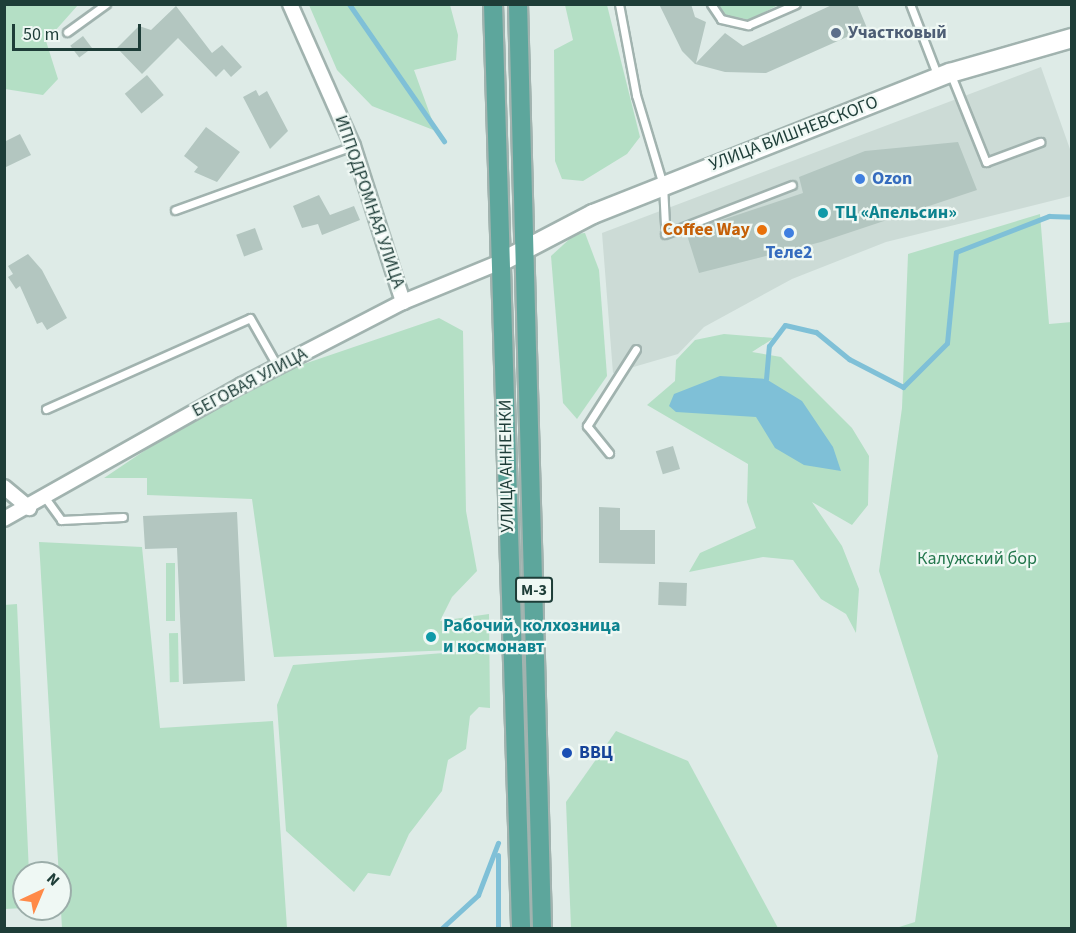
<!DOCTYPE html>
<meta charset="utf-8">
<style>
body{margin:0}
#map{position:relative;width:1076px;height:933px;overflow:hidden;background:#deebe7;font-family:"Source Sans 3",sans-serif}
div>[style]{position:absolute}
.built>*{inset:0;background:#ccdbd6}
.green>*{inset:0;background:#b4dfc5;transform-origin:0 0}
.water>*{inset:0;background:#7fc0d7}
.stream>*{height:5px;margin:-2.5px;padding:0 2.5px;transform-origin:2.5px;border-radius:2.5px;background:#7fc0d7}
.building>*{inset:0;background:#b3c6c0;transform-origin:0 0}
.roads{filter:drop-shadow(2px 0 #a1b3af) drop-shadow(-2px 0 #a1b3af) drop-shadow(0 2px #a1b3af) drop-shadow(0 -2px #a1b3af)}
.lane>*{height:7px;margin:-3.5px;padding:0 3.5px;transform-origin:3.5px;border-radius:3.5px;background:#fff}
.street>*{height:14px;margin:-7px;padding:0 7px;transform-origin:7px;border-radius:7px;background:#fff}
.secondary>*{height:18px;margin:-9px;padding:0 9px;transform-origin:9px;border-radius:9px;background:#fff}
.primary>*{height:18px;margin:-9px;padding:0 9px;transform-origin:9px;border-radius:9px;background:#5da69c}
.dots>*{width:16px;height:16px;translate:-50% -50%;box-sizing:border-box;border:3px solid #eff8f4;border-radius:50%}
span{translate:-50% -50%;white-space:nowrap;text-align:center;line-height:1.15;-webkit-text-stroke:4.5px #eff8f4;paint-order:stroke}
.shield-label span{padding:2px 4px;background:#eff8f4;border:2px solid;border-radius:4px;-webkit-text-stroke-width:0}
.shield-label{font-size:16px;color:#1e3d38;font-weight:700}
.service-label{font-size:18px;color:#4e5e75;font-weight:700}
.left{translate:0 -50%;text-align:left}
.street-label{font-size:18px;color:#1e3d38}
.shop-label{font-size:18px;color:#366cbe;font-weight:700}
.culture-label{font-size:18px;color:#0d838f;font-weight:700}
.food-label{font-size:18px;color:#c56008;font-weight:700}
.right{translate:-100% -50%;text-align:right}
.park-label{font-size:18px;color:#24784e}
.transit-label{font-size:18px;color:#164399;font-weight:700}
.frame{position:absolute;inset:0;border:6px solid #1e3d38;pointer-events:none}
.north{position:absolute;left:12px;top:861px;width:60px;height:60px;box-sizing:border-box;background:#eff8f4;border:2px solid #9bada9;border-radius:50%;rotate:44deg;font-size:16px;font-weight:700;line-height:24px;text-align:center;color:#1e3d38}
.north::after{content:'';display:block;margin:auto;width:21px;height:27px;background:#ff8a48;clip-path:polygon(50% 0,100% 100%,50% 72%,0 100%)}
.scale{position:absolute;left:12px;top:24px;width:129px;height:27px;box-sizing:border-box;border:3px solid #1e3d38;border-top:0;padding-left:8px;font-size:18px;line-height:21px;white-space:nowrap;color:#1e3d38;-webkit-text-stroke:4px #eff8f4;paint-order:stroke}
</style>
<div id="map">
<div class="built">
<i style="clip-path:polygon(1041px 67px,1071px 152px,1071px 196px,886px 242px,792px 279px,704px 327px,678px 354px,613px 373px,602px 233px)"></i>
</div>
<div class="green">
<i style="clip-path:polygon(4px 5px,78px 5px,46px 41px,58px 79px,43px 95px,5px 89px)"></i>
<i style="clip-path:polygon(309px 5px,450px 5px,458px 35px,456px 60px,414px 70px,436px 131px,372px 106px,337px 70px)"></i>
<i style="clip-path:polygon(565px 5px,607px 5px,640px 137px,627px 154px,583px 181px,562px 179px,555px 161px,554px 50px,573px 40px)"></i>
<i style="clip-path:polygon(719px 5px,778px 5px,750px 20px,725px 15px)"></i>
<i style="clip-path:polygon(1040px 214px,1049px 324px,1072px 322px,1071px 928px,896px 928px,915px 922px,938px 756px,879px 571px,902px 408px,908px 254px)"></i>
<i style="clip-path:polygon(585px 233px,599px 270px,607px 376px,577px 419px,563px 403px,551px 256px,575px 234px)"></i>
<i style="clip-path:polygon(439px 318px,463px 331px,466px 511px,477px 571px,452px 597px,440px 621px,489px 614px,490px 708px,479px 707px,470px 716px,466px 749px,448px 760px,442px 791px,409px 834px,390px 876px,368px 873px,354px 892px,286px 831px,277px 705px,293px 665px,456px 652px,456px 644px,455px 650px,274px 657px,252px 499px,147px 495px,147px 478px,104px 478px,242px 385px)"></i>
<i style="clip-path:polygon(724px 334px,774px 338px,752px 352px,781px 357px,852px 428px,869px 456px,868px 505px,852px 525px,812px 502px,842px 546px,859px 589px,856px 633px,846px 614px,821px 599px,793px 560px,763px 557px,689px 572px,700px 553px,756px 528px,747px 502px,748px 464px,647px 405px,675px 381px,676px 360px,695px 340px)"></i>
<i style="clip-path:polygon(39px 542px,142px 547px,160px 728px,273px 721px,287px 928px,62px 928px)"></i>
<i style="left:166px;top:563px;width:9px;height:58px"></i>
<i style="clip-path:polygon(17px 604px,29px 873px,24px 873px,24px 908px,5px 909px,4px 605px)"></i>
<i style="left:178px;top:633px;width:49px;height:9px;rotate:89deg"></i>
<i style="clip-path:polygon(616px 731px,688px 761px,778px 928px,571px 928px,566px 802px)"></i>
</div>
<div class="water">
<i style="clip-path:polygon(720px 376px,766px 379px,802px 401px,833px 447px,841px 471px,804px 465px,775px 448px,756px 417px,676px 412px,669px 406px,674px 394px)"></i>
</div>
<div class="stream">
<i style="left:349px;top:4px;width:167px;rotate:55.3deg"></i>
<i style="left:766px;top:379px;width:33px;rotate:-85deg"></i>
<i style="left:769px;top:346px;width:26px;rotate:-53deg"></i>
<i style="left:785px;top:325px;width:32px;rotate:13deg"></i>
<i style="left:816px;top:332px;width:43px;rotate:39.3deg"></i>
<i style="left:849px;top:359px;width:61px;rotate:27.4deg"></i>
<i style="left:903px;top:387px;width:62px;rotate:-45deg"></i>
<i style="left:947px;top:343px;width:91px;rotate:-84.4deg"></i>
<i style="left:956px;top:252px;width:100px;rotate:-21.2deg"></i>
<i style="left:1049px;top:216px;width:23px;rotate:2deg"></i>
<i style="left:442px;top:928px;width:49px;rotate:-42.5deg"></i>
<i style="left:478px;top:895px;width:56px;rotate:-69deg"></i>
<i style="left:498px;top:928px;width:73px;rotate:-90deg"></i>
</div>
<div class="building">
<i style="clip-path:polygon(659px 4px,691px 4px,695px 17px,706px 22px,696px 63px,725px 33px,743px 46px,834px 4px,857px 4px,867px 28px,766px 73px,725px 72px,695px 64px,682px 51px)"></i>
<i style="clip-path:polygon(176px 6px,212px 53px,222px 45px,242px 67px,231px 77px,224px 69px,216px 77px,178px 38px,142px 74px,117px 48px,139px 26px,151px 30px)"></i>
<i style="left:83px;top:36px;width:15px;height:16px;rotate:53deg"></i>
<i style="left:147px;top:75px;width:26px;height:29px;rotate:50deg"></i>
<i style="clip-path:polygon(256px 90px,259px 96px,267px 91px,288px 131px,270px 149px,243px 97px)"></i>
<i style="clip-path:polygon(206px 127px,240px 152px,217px 182px,194px 172px,198px 167px,184px 156px)"></i>
<i style="clip-path:polygon(20px 134px,31px 155px,4px 168px,4px 142px)"></i>
<i style="clip-path:polygon(958px 142px,977px 190px,821px 242px,699px 273px,686px 232px,803px 193px,799px 177px,865px 151px)"></i>
<i style="clip-path:polygon(319px 195px,330px 215px,354px 206px,360px 220px,322px 235px,318px 224px,302px 228px,293px 206px)"></i>
<i style="left:255px;top:228px;width:23px;height:20px;rotate:70deg"></i>
<i style="clip-path:polygon(28px 254px,42px 270px,67px 318px,47px 330px,42px 322px,37px 324px,20px 286px,16px 289px,8px 277px,13px 274px,8px 266px)"></i>
<i style="left:673px;top:446px;width:24px;height:18px;rotate:73deg"></i>
<i style="clip-path:polygon(599px 507px,620px 508px,620px 530px,655px 530px,655px 564px,599px 563px)"></i>
<i style="clip-path:polygon(237px 512px,245px 681px,183px 684px,177px 548px,145px 549px,143px 516px)"></i>
<i style="left:659px;top:582px;width:28px;height:23px;rotate:2deg"></i>
</div>
<div class="roads">
<div class="lane">
<i style="left:619px;top:4px;width:93px;rotate:79.4deg"></i>
<i style="left:636px;top:95px;width:94px;rotate:73.3deg"></i>
<i style="left:663px;top:185px;width:40px;rotate:87.1deg"></i>
<i style="left:711px;top:4px;width:18px;rotate:56deg"></i>
<i style="left:721px;top:19px;width:28px;rotate:13deg"></i>
<i style="left:748px;top:25px;width:52px;rotate:-23.6deg"></i>
<i style="left:910px;top:4px;width:78px;rotate:69deg"></i>
<i style="left:67px;top:32px;width:48px;rotate:-35.7deg"></i>
<i style="left:951px;top:75px;width:94px;rotate:68.1deg"></i>
<i style="left:986px;top:162px;width:58px;rotate:-20.3deg"></i>
<i style="left:175px;top:210px;width:189px;rotate:-19.8deg"></i>
<i style="left:665px;top:234px;width:136px;rotate:-21.1deg"></i>
<i style="left:46px;top:409px;width:223px;rotate:-24deg"></i>
<i style="left:250px;top:318px;width:56px;rotate:60.3deg"></i>
<i style="left:609px;top:453px;width:35px;rotate:-129deg"></i>
<i style="left:587px;top:426px;width:91px;rotate:-57.5deg"></i>
<i style="left:46px;top:499px;width:26px;rotate:54deg"></i>
<i style="left:61px;top:520px;width:62px;rotate:-2.8deg"></i>
</div>
<div class="street">
<i style="left:290px;top:4px;width:155px;rotate:66.1deg"></i>
<i style="left:353px;top:146px;width:164px;rotate:72.2deg"></i>
<i style="left:4px;top:487px;width:33px;rotate:40deg"></i>
<i style="left:4px;top:519px;width:273px;rotate:-29.4deg"></i>
<i style="left:242px;top:385px;width:181px;rotate:-27.3deg"></i>
<i style="left:403px;top:302px;width:108px;rotate:-22.3deg"></i>
</div>
<div class="secondary">
<i style="left:503px;top:261px;width:102px;rotate:-27.6deg"></i>
<i style="left:593px;top:214px;width:384px;rotate:-21.6deg"></i>
<i style="left:950px;top:73px;width:127px;rotate:-16deg"></i>
</div>
<div class="primary">
<i style="left:493px;top:4px;width:924px;rotate:88.26deg"></i>
<i style="left:518px;top:4px;width:924px;rotate:88.51deg"></i>
</div>
</div>
<div class="dots">
<i style="left:836px;top:33px;background:#5c6f8a"></i>
<i style="left:860px;top:179px;background:#3f7fe0"></i>
<i style="left:823px;top:213px;background:#0f9aa8"></i>
<i style="left:762px;top:230px;background:#e8710a"></i>
<i style="left:789px;top:233px;background:#3f7fe0"></i>
<i style="left:431px;top:637px;background:#0f9aa8"></i>
<i style="left:567px;top:753px;background:#1a4fb4"></i>
</div>
<div class="shield-label">
<span style="left:534px;top:590px">М-3</span>
</div>
<div class="service-label">
<span class="left" style="left:848px;top:33px">Участковый</span>
</div>
<div class="street-label">
<span style="left:794px;top:134px;rotate:-21deg">УЛИЦА ВИШНЕВСКОГО</span>
<span style="left:369px;top:202px;rotate:71deg">ИППОДРОМНАЯ УЛИЦА</span>
<span style="left:250px;top:383px;rotate:-28deg">БЕГОВАЯ УЛИЦА</span>
<span style="left:507px;top:466px;rotate:-91deg">УЛИЦА АННЕНКИ</span>
</div>
<div class="shop-label">
<span class="left" style="left:872px;top:179px">Ozon</span>
<span style="left:789px;top:253px">Теле2</span>
</div>
<div class="culture-label">
<span class="left" style="left:835px;top:213px">ТЦ «Апельсин»</span>
<span class="left" style="left:443px;top:637px">Рабочий, колхозница<br>и космонавт</span>
</div>
<div class="food-label">
<span class="right" style="left:750px;top:230px">Coffee Way</span>
</div>
<div class="park-label">
<span style="left:977px;top:559px">Калужский бор</span>
</div>
<div class="transit-label">
<span class="left" style="left:579px;top:753px">ВВЦ</span>
</div>
<div class="frame"></div>
<div class="north">N</div>
<div class="scale">50 m</div>
</div>
